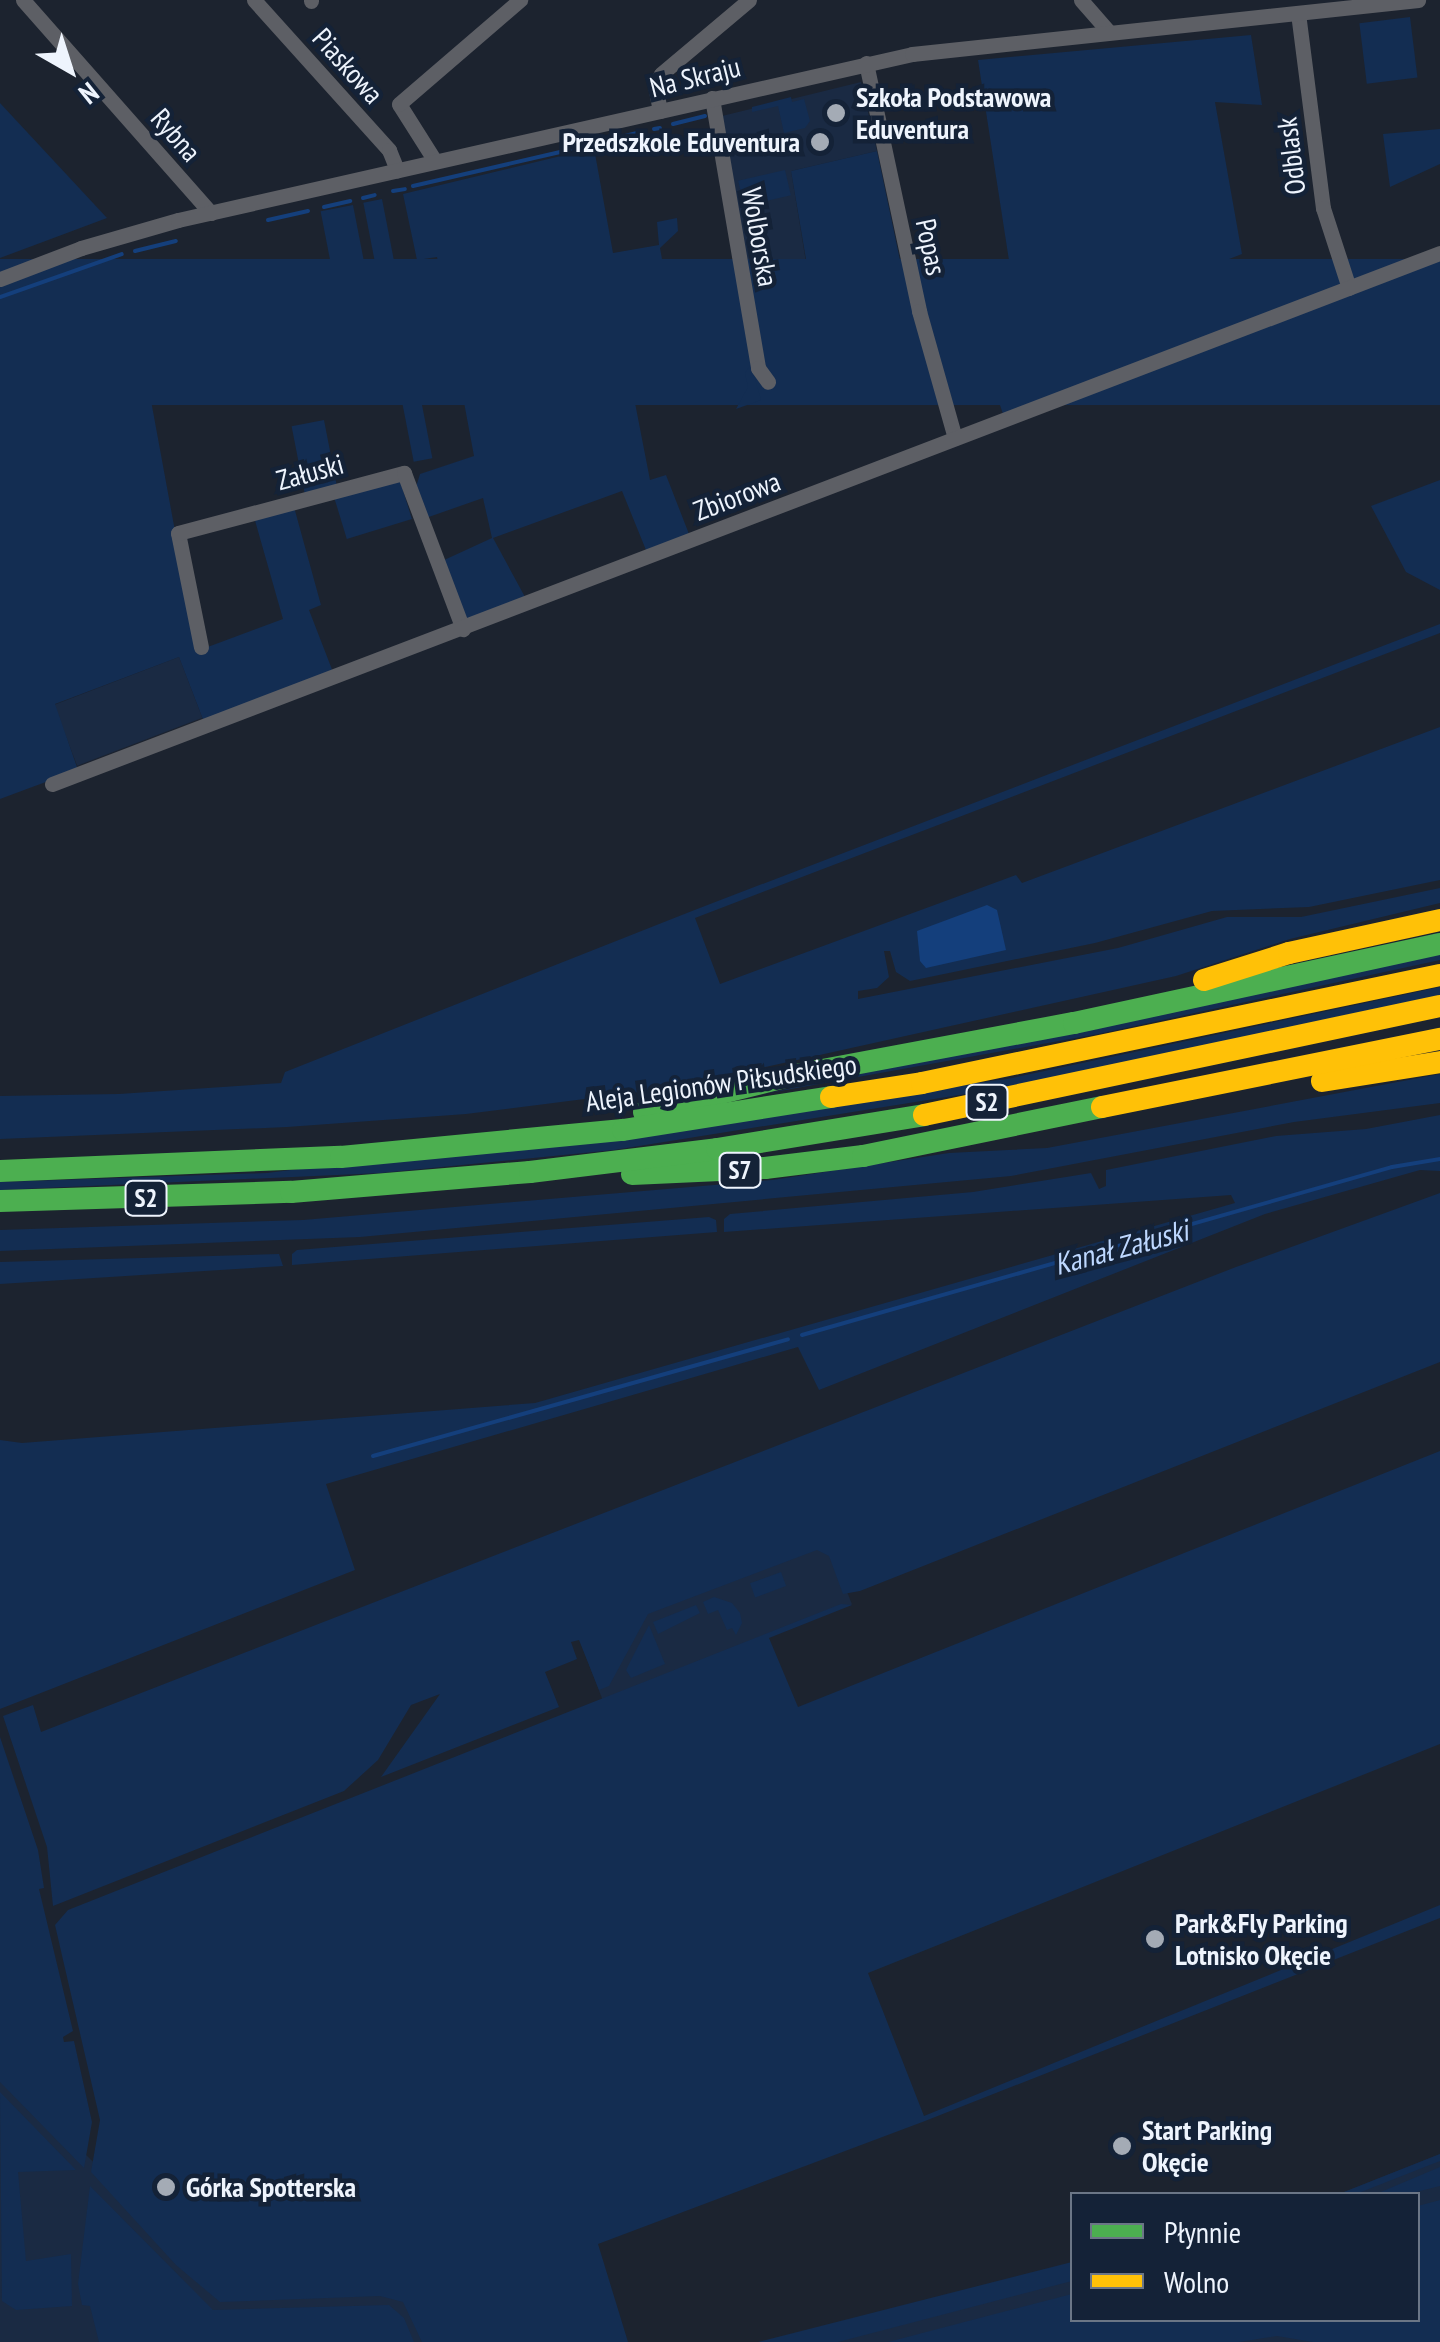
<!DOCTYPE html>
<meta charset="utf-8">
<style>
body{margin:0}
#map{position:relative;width:1440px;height:2342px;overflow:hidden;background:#1c232f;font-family:"PT Sans Narrow",sans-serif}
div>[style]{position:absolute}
.built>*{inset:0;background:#1a2a43;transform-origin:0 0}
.green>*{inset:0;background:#132d52;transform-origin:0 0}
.water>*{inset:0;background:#143f7c}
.stream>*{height:4px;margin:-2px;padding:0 2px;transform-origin:2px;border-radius:2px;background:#143f7c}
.street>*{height:15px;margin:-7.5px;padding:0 7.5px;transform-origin:7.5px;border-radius:7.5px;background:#5d5f65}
.fast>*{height:22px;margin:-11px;padding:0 11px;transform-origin:11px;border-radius:11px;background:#4caf50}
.slow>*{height:22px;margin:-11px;padding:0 11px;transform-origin:11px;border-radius:11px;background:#ffc107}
.dots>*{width:28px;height:28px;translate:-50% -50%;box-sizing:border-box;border:5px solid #142237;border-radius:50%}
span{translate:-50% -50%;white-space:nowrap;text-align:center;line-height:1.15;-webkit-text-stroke:9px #142237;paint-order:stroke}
.shield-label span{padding:2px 8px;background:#142237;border:2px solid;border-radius:8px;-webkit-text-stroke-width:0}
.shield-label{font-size:25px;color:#eef4fd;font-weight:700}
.street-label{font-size:28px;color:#eef4fd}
.poi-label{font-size:28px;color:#eef4fd;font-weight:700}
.left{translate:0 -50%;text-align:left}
.right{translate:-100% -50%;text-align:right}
.water-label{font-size:30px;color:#bed8ff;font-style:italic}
.legend{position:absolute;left:1070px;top:2192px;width:350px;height:130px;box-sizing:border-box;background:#142237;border:2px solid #6b7686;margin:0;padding:12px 18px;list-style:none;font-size:30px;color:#eef4fd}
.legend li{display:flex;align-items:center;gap:20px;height:50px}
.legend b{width:50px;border:2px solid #6b7686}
.north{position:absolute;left:20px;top:20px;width:100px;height:100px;-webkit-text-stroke:8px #142237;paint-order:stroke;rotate:141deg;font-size:28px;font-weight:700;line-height:40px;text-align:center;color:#eef4fd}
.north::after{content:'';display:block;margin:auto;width:35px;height:45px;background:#eef4fd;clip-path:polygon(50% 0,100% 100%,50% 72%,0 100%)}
</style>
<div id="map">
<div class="built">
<i style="clip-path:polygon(861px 82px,877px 151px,791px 171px,812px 299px,755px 309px,722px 116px)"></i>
<i style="left:179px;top:657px;width:65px;height:134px;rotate:69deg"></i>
<i style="left:828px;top:1542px;width:67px;height:267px;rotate:69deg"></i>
<i style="clip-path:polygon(0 2068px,225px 2295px,413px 2285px,432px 2342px,0 2342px)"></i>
<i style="clip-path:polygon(1440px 2154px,1440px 2342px,764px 2342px,1072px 2263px,1072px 2320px,1418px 2320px,1418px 2194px,1339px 2194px)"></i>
</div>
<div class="green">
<i style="left:1410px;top:17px;width:61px;height:51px;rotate:83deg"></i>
<i style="clip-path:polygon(1251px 35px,1262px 105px,1215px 102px,1242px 254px,1022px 339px,1046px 398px,1003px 414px,983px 354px,1021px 338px,978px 60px)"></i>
<i style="clip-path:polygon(791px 97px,792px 102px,804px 99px,810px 121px,805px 128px,784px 133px,778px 106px,752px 112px,752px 107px)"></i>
<i style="clip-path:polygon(0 103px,107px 218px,0 258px)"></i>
<i style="clip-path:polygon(1440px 129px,1440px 164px,1390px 187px,1383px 134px)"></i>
<i style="clip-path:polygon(594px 148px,613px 253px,659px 245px,657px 222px,677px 218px,678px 231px,660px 248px,662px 259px,609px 269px,650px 480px,666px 475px,689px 534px,646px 550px,622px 491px,493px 538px,525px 597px,467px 621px,442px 561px,492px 538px,483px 498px,423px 519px,416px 487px,420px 474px,474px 456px,437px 257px,417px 260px,403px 194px)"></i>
<i style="clip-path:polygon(877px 151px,905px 284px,816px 318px,791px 171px)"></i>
<i style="left:785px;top:170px;width:26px;height:48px;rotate:77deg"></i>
<i style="left:382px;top:199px;width:264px;height:19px;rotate:79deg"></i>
<i style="left:353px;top:205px;width:77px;height:33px;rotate:79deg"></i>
<i style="clip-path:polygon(125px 259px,175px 531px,205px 648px,283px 619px,254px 517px,294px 507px,321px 605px,309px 610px,333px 672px,204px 722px,179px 657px,55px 704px,78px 770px,0 799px,0 304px)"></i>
<i style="left:1440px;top:259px;width:146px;height:1541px;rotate:90deg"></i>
<i style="clip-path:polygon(751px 364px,761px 400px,736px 409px,748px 387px,745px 373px)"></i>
<i style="left:324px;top:420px;width:68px;height:33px;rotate:79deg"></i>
<i style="left:399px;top:477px;width:44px;height:68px;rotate:73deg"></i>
<i style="clip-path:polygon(1440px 480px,1440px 590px,1406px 572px,1371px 506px)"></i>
<i style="clip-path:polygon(1440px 624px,1440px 633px,695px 918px,720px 984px,1016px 875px,1022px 883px,1440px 727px,1440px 880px,1309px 907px,1212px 911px,1095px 943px,910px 981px,896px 972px,890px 951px,884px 951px,889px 977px,877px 988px,858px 991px,858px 999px,1118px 948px,1227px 917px,1301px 917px,1440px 888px,1440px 903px,1290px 939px,1176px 976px,671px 1088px,466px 1114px,287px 1127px,0 1139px,0 1096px,119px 1094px,281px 1083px,285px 1072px,692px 911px)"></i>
<i style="clip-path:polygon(1440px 953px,1440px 960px,1098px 1034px,758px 1095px)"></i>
<i style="clip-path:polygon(1440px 987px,1440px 995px,1009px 1087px,614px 1150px,381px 1173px,0 1190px,0 1182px,267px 1173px,1007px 1079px)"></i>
<i style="clip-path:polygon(1440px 1074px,1440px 1103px,1294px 1122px,1011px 1176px,360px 1237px,0 1251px,0 1230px,303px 1220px,772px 1180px,949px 1153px,1047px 1148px)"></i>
<i style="clip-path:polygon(1440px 1115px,1440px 1171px,1420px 1170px,1265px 1214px,819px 1390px,798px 1347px,326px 1484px,355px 1570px,0 1709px,0 1440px,22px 1443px,535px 1403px,1235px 1203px,1231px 1195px,724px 1232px,724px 1219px,730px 1214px,973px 1192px,1091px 1173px,1099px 1189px,1106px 1186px,1106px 1170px,1276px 1136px,1366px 1129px)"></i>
<i style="clip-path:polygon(1440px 1193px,1440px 1362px,860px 1591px,843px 1594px,829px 1556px,817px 1550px,648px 1614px,609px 1686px,599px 1690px,579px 1640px,571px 1642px,577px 1659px,545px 1672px,559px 1707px,381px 1777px,440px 1694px,411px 1705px,378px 1760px,344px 1791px,53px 1906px,47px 1847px,3px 1716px,33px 1705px,41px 1732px,1236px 1267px)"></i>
<i style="clip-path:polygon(709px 1217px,716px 1220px,717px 1232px,292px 1265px,292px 1254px,297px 1250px)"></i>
<i style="clip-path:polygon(279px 1254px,283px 1266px,0 1284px,0 1262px)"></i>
<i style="clip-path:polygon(1440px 1451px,1440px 1744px,868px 1973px,924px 2116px,1440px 1905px,1440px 1918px,925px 2121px,598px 2244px,628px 2342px,422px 2342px,403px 2302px,380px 2296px,220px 2302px,176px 2265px,91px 2172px,100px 2120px,55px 1925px,68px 1910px,841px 1604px,852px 1605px,769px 1638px,798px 1707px)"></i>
<i style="left:781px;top:1572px;width:15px;height:33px;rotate:70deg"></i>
<i style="clip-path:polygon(714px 1597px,732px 1603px,740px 1613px,742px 1623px,736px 1635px,732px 1628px,727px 1630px,718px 1610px,708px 1614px,703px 1602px)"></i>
<i style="clip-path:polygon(696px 1605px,700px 1613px,658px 1634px,653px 1622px)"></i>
<i style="clip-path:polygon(649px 1625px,665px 1664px,631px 1678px,626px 1670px)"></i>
<i style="clip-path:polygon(0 1737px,38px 1850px,44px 1888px,39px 1889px,73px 2031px,63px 2037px,64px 2042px,74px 2041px,92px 2122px,84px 2168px,0 2082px)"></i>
<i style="clip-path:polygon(0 2092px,76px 2170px,18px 2172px,26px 2261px,71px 2254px,72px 2306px,16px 2310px,2px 2301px)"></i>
<i style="clip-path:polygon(1440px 2154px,1440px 2161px,1356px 2194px,1339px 2194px)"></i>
<i style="clip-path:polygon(1440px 2167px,1440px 2186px,1408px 2194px,1376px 2194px)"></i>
<i style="clip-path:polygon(90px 2186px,213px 2310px,389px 2305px,404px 2318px,414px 2342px,99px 2342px,90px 2306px,82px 2305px,78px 2284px)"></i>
<i style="clip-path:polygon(1440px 2200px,1440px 2342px,1313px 2342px,1277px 2336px,1239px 2342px,888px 2342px,1072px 2294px,1072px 2320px,1418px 2320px,1418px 2206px)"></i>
<i style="clip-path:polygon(1072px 2262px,1072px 2281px,838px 2342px,758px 2342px)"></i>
</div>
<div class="water">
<i style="clip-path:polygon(987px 905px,997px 910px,1006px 950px,926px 968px,920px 961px,917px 931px)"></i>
</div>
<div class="stream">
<i style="left:673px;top:124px;width:33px;rotate:-14deg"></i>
<i style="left:654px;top:129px;width:6px;rotate:-9deg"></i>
<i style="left:571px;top:149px;width:68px;rotate:-13.6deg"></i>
<i style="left:413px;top:186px;width:151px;rotate:-13deg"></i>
<i style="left:393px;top:191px;width:12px;rotate:-9deg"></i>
<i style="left:363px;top:198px;width:12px;rotate:-14deg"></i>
<i style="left:324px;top:207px;width:27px;rotate:-13deg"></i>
<i style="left:268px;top:220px;width:41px;rotate:-12.7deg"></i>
<i style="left:135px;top:251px;width:42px;rotate:-13.7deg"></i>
<i style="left:0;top:297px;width:129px;rotate:-19.4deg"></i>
<i style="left:802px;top:1335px;width:613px;rotate:-15.89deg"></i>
<i style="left:1392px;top:1167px;width:49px;rotate:-9.5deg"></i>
<i style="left:373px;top:1456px;width:431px;rotate:-15.7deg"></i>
</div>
<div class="street">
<i style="left:23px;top:0;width:284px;rotate:48.6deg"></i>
<i style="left:254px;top:0;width:202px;rotate:48deg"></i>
<i style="left:389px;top:150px;width:22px;rotate:68deg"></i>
<i style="left:1081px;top:0;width:43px;rotate:48.8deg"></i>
<i style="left:311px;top:1px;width:1px;rotate:-90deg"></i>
<i style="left:1298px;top:13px;width:197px;rotate:82.7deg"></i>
<i style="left:1323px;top:208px;width:84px;rotate:72deg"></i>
<i style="left:866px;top:63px;width:254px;rotate:77.9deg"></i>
<i style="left:919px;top:311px;width:132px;rotate:74.2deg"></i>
<i style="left:712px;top:98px;width:274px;rotate:80.3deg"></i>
<i style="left:758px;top:368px;width:17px;rotate:54deg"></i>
<i style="left:660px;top:111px;width:25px;rotate:-101deg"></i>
<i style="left:655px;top:86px;width:13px;rotate:-63deg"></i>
<i style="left:661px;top:74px;width:115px;rotate:-40.1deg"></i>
<i style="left:435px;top:161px;width:67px;rotate:-122.3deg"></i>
<i style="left:399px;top:104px;width:160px;rotate:-40.7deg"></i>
<i style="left:0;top:279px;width:87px;rotate:-20.9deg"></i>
<i style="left:81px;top:248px;width:101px;rotate:-16.1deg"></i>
<i style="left:178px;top:220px;width:753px;rotate:-12.74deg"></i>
<i style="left:912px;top:54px;width:509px;rotate:-6.09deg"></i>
<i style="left:201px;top:647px;width:116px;rotate:-101.4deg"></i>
<i style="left:178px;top:533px;width:234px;rotate:-14.9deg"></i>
<i style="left:404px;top:473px;width:167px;rotate:69.3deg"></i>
<i style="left:52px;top:784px;width:1486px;rotate:-20.94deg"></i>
</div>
<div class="fast">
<i style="left:644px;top:1112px;width:145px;rotate:-13.9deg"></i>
<i style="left:785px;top:1077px;width:294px;rotate:-10.6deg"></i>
<i style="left:1074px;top:1023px;width:374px;rotate:-12.2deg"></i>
<i style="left:0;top:1171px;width:341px;rotate:-2.4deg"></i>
<i style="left:341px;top:1157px;width:283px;rotate:-5.5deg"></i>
<i style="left:623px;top:1130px;width:211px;rotate:-9deg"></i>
<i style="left:632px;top:1174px;width:133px;rotate:-2.6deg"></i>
<i style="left:765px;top:1168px;width:99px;rotate:-7deg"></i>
<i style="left:863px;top:1156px;width:244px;rotate:-11.6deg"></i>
<i style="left:0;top:1201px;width:291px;rotate:-1.8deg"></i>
<i style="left:291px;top:1192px;width:240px;rotate:-4.8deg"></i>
<i style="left:530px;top:1172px;width:188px;rotate:-7deg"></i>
<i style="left:717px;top:1149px;width:210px;rotate:-9.3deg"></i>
</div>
<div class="slow">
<i style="left:1204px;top:980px;width:89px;rotate:-17.6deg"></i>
<i style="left:1289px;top:953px;width:155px;rotate:-12.3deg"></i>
<i style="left:1322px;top:1081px;width:120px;rotate:-9.1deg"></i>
<i style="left:831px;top:1097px;width:92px;rotate:-8.7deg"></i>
<i style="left:922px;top:1083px;width:529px;rotate:-11.78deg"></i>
<i style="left:1102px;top:1107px;width:345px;rotate:-11.4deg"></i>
<i style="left:924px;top:1115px;width:527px;rotate:-11.93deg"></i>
</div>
<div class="dots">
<i style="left:836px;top:113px;background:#a4abb5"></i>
<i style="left:820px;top:142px;background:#a4abb5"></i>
<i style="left:1155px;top:1939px;background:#a4abb5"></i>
<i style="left:1122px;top:2146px;background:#a4abb5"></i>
<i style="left:166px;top:2187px;background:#a4abb5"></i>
</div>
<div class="shield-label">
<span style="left:987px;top:1102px">S2</span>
<span style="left:740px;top:1170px">S7</span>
<span style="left:146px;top:1198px">S2</span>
</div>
<div class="street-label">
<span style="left:348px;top:66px;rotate:48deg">Piaskowa</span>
<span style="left:695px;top:77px;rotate:-14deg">Na Skraju</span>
<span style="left:176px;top:135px;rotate:49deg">Rybna</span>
<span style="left:1291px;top:156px;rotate:-97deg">Odblask</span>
<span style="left:760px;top:237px;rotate:80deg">Wolborska</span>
<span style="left:931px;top:247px;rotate:78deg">Popas</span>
<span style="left:310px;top:472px;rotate:-15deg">Załuski</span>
<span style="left:737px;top:496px;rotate:-21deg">Zbiorowa</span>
<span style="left:721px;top:1083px;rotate:-8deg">Aleja Legionów Piłsudskiego</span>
</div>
<div class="poi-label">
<span class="left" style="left:856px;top:113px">Szkoła Podstawowa<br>Eduventura</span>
<span class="right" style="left:800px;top:142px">Przedszkole Eduventura</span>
<span class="left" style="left:1175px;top:1939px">Park&amp;Fly Parking<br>Lotnisko Okęcie</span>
<span class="left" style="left:1142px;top:2146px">Start Parking<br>Okęcie</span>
<span class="left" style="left:186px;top:2187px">Górka Spotterska</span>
</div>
<div class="water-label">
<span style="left:1121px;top:1247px;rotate:-15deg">Kanał Załuski</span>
</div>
<ul class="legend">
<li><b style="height:12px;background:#4caf50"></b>Płynnie</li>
<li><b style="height:12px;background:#ffc107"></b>Wolno</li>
</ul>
<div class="north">N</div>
</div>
